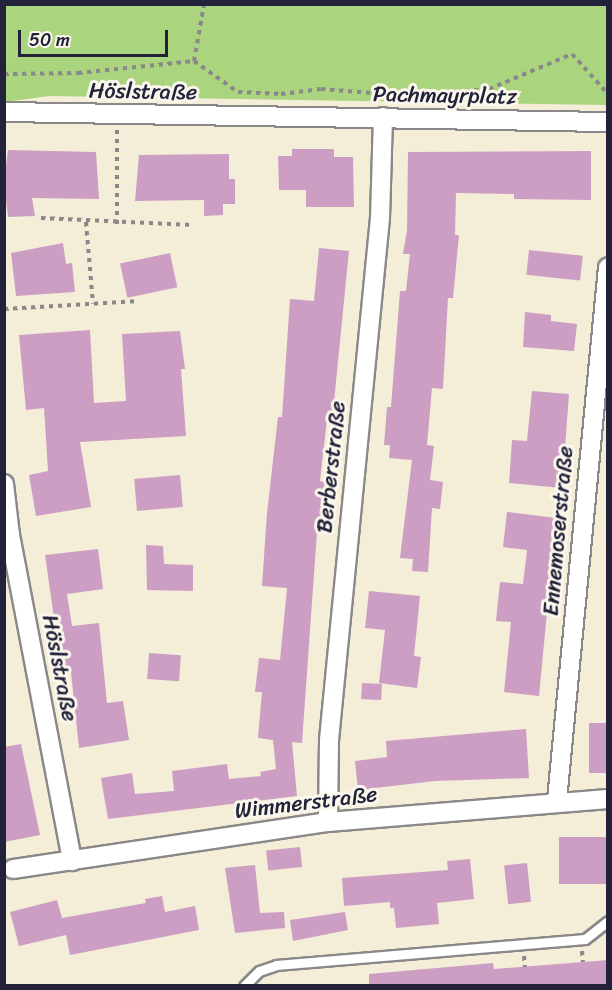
<!DOCTYPE html>
<meta charset="utf-8">
<style>
body{margin:0}
#map{position:relative;width:612px;height:990px;overflow:hidden;background:#f4edd7;font-family:Sriracha,sans-serif}
div>[style]{position:absolute}
.green>*{inset:0;background:#abd47f}
.building>*{inset:0;background:#cd9ec4;transform-origin:0 0}
.path>*{height:4px;margin-top:-2px;transform-origin:0;background:repeating-linear-gradient(90deg,#8b8889 0 4.5px,transparent 0 9px)}
.roads{filter:drop-shadow(2px 0 #8b8889) drop-shadow(-2px 0 #8b8889) drop-shadow(0 2px #8b8889) drop-shadow(0 -2px #8b8889)}
.lane>*{height:9px;margin:-4.5px;padding:0 4.5px;transform-origin:4.5px;border-radius:4.5px;background:#fff}
.street>*{height:18px;margin:-9px;padding:0 9px;transform-origin:9px;border-radius:9px;background:#fff}
span{translate:-50% -50%;white-space:nowrap;text-align:center;line-height:1.15;-webkit-text-stroke:6px #fbf7ec;paint-order:stroke}
.street-label{font-size:22px;color:#22223b}
.frame{position:absolute;inset:0;border:6px solid #22223b;pointer-events:none}
.scale{position:absolute;left:18px;top:30px;width:150px;height:27px;box-sizing:border-box;border:3px solid #22223b;border-top:0;padding-left:8px;font-size:18px;line-height:21px;white-space:nowrap;color:#22223b;-webkit-text-stroke:4px #fbf7ec;paint-order:stroke}
</style>
<div id="map">
<div class="green">
<i style="clip-path:polygon(4px 5px,607px 5px,607px 105px,49px 96px,5px 102px)"></i>
</div>
<div class="building">
<i style="clip-path:polygon(292px 149px,334px 149px,334px 157px,353px 157px,354px 207px,306px 207px,306px 190px,279px 190px,278px 156px,292px 156px)"></i>
<i style="clip-path:polygon(8px 150px,96px 152px,99px 199px,32px 198px,35px 216px,8px 217px,4px 183px)"></i>
<i style="clip-path:polygon(591px 151px,591px 200px,514px 199px,514px 194px,456px 193px,455px 235px,459px 235px,453px 298px,448px 298px,443px 389px,432px 388px,427px 445px,434px 446px,430px 480px,443px 482px,440px 509px,432px 508px,428px 572px,412px 571px,413px 559px,400px 558px,412px 460px,389px 458px,390px 445px,384px 445px,387px 407px,391px 407px,400px 291px,406px 291px,410px 254px,403px 254px,407px 230px,408px 152px)"></i>
<i style="clip-path:polygon(229px 154px,229px 179px,235px 179px,235px 204px,223px 204px,223px 215px,204px 216px,204px 200px,135px 201px,139px 155px)"></i>
<i style="clip-path:polygon(63px 243px,66px 264px,72px 263px,75px 292px,16px 296px,11px 253px)"></i>
<i style="clip-path:polygon(319px 248px,349px 251px,333px 412px,328px 411px,320px 481px,328px 482px,324px 519px,318px 518px,302px 743px,292px 742px,297px 796px,108px 819px,101px 778px,132px 773px,135px 794px,174px 791px,172px 771px,227px 764px,229px 779px,261px 776px,260px 772px,276px 769px,273px 740px,258px 738px,262px 692px,255px 692px,259px 658px,280px 660px,287px 588px,262px 586px,267px 513px,278px 417px,282px 417px,290px 299px,314px 301px)"></i>
<i style="left:529px;top:250px;width:54px;height:25px;rotate:6deg"></i>
<i style="left:170px;top:253px;width:35px;height:51px;rotate:78deg"></i>
<i style="clip-path:polygon(525px 312px,551px 315px,551px 321px,577px 324px,574px 351px,523px 347px)"></i>
<i style="clip-path:polygon(90px 330px,94px 403px,126px 401px,122px 334px,180px 331px,185px 369px,181px 369px,186px 436px,80px 442px,91px 507px,36px 516px,29px 475px,48px 471px,44px 408px,26px 410px,19px 335px)"></i>
<i style="clip-path:polygon(532px 391px,569px 394px,562px 488px,509px 483px,512px 440px,527px 441px)"></i>
<i style="left:180px;top:475px;width:32px;height:46px;rotate:85deg"></i>
<i style="clip-path:polygon(507px 512px,556px 518px,539px 696px,504px 692px,511px 622px,496px 621px,500px 582px,523px 584px,527px 550px,503px 547px)"></i>
<i style="clip-path:polygon(146px 545px,163px 546px,164px 564px,193px 565px,193px 591px,147px 590px)"></i>
<i style="clip-path:polygon(98px 549px,103px 589px,67px 594px,72px 626px,99px 623px,107px 703px,123px 701px,129px 740px,79px 748px,71px 672px,62px 673px,45px 555px)"></i>
<i style="clip-path:polygon(369px 591px,420px 596px,414px 656px,421px 657px,417px 688px,379px 683px,385px 630px,365px 628px)"></i>
<i style="left:149px;top:653px;width:32px;height:26px;rotate:4deg"></i>
<i style="left:362px;top:683px;width:20px;height:16px;rotate:3deg"></i>
<i style="left:589px;top:723px;width:19px;height:50px"></i>
<i style="clip-path:polygon(526px 729px,529px 778px,435px 781px,358px 790px,355px 761px,387px 757px,386px 741px)"></i>
<i style="clip-path:polygon(21px 744px,40px 835px,4px 842px,4px 747px)"></i>
<i style="left:608px;top:837px;width:47px;height:49px;rotate:90deg"></i>
<i style="left:300px;top:847px;width:20px;height:34px;rotate:84deg"></i>
<i style="clip-path:polygon(470px 859px,474px 899px,437px 903px,439px 924px,396px 928px,394px 908px,390px 908px,390px 902px,344px 906px,342px 878px,448px 870px,447px 861px)"></i>
<i style="left:527px;top:863px;width:39px;height:23px;rotate:84deg"></i>
<i style="clip-path:polygon(255px 865px,260px 913px,284px 912px,285px 928px,235px 933px,225px 868px)"></i>
<i style="clip-path:polygon(162px 896px,165px 912px,195px 906px,199px 930px,70px 955px,66px 935px,19px 946px,10px 912px,57px 900px,62px 918px,146px 903px,145px 899px)"></i>
<i style="clip-path:polygon(345px 912px,348px 930px,293px 941px,290px 920px)"></i>
<i style="clip-path:polygon(608px 960px,608px 986px,369px 986px,369px 974px,493px 963px,494px 969px)"></i>
</div>
<div class="path">
<i style="left:194px;top:61px;width:58px;rotate:-80deg"></i>
<i style="left:4px;top:74px;width:74px;rotate:-0.8deg"></i>
<i style="left:78px;top:73px;width:117px;rotate:-5.9deg"></i>
<i style="left:194px;top:61px;width:54px;rotate:35.2deg"></i>
<i style="left:238px;top:92px;width:43px;rotate:2.7deg"></i>
<i style="left:281px;top:94px;width:40px;rotate:-7.1deg"></i>
<i style="left:321px;top:89px;width:90px;rotate:4.4deg"></i>
<i style="left:411px;top:96px;width:78px;rotate:-5.1deg"></i>
<i style="left:489px;top:89px;width:90px;rotate:-22.9deg"></i>
<i style="left:572px;top:54px;width:54px;rotate:48deg"></i>
<i style="left:41px;top:218px;width:152px;rotate:2.6deg"></i>
<i style="left:86px;top:222px;width:82px;rotate:85.1deg"></i>
<i style="left:117px;top:224px;width:94px;rotate:-90deg"></i>
<i style="left:4px;top:309px;width:135px;rotate:-3.4deg"></i>
<i style="left:582px;top:951px;width:11px;rotate:85deg"></i>
<i style="left:524px;top:956px;width:11px;rotate:85deg"></i>
</div>
<div class="roads">
<div class="lane">
<i style="left:244px;top:986px;width:21px;rotate:-45deg"></i>
<i style="left:259px;top:971px;width:18px;rotate:-19deg"></i>
<i style="left:276px;top:965px;width:310px;rotate:-4.8deg"></i>
<i style="left:585px;top:939px;width:29px;rotate:-38deg"></i>
</div>
<div class="street">
<i style="left:4px;top:112px;width:604px;rotate:0.95deg"></i>
<i style="left:4px;top:484px;width:51px;rotate:83.3deg"></i>
<i style="left:10px;top:535px;width:332px;rotate:79.2deg"></i>
<i style="left:557px;top:800px;width:535px;rotate:-84.53deg"></i>
<i style="left:328px;top:822px;width:82px;rotate:-89.3deg"></i>
<i style="left:329px;top:740px;width:524px;rotate:-84.42deg"></i>
<i style="left:380px;top:218px;width:101px;rotate:-88.3deg"></i>
<i style="left:13px;top:869px;width:318px;rotate:-8.5deg"></i>
<i style="left:328px;top:822px;width:281px;rotate:-4.7deg"></i>
</div>
</div>
<div class="street-label">
<span style="left:143px;top:91px;rotate:1deg">Höslstraße</span>
<span style="left:445px;top:95px;rotate:1deg">Pachmayrplatz</span>
<span style="left:331px;top:467px;rotate:-84deg">Berberstraße</span>
<span style="left:558px;top:531px;rotate:-85deg">Ennemoserstraße</span>
<span style="left:60px;top:668px;rotate:79deg">Höslstraße</span>
<span style="left:306px;top:802px;rotate:-7deg">Wimmerstraße</span>
</div>
<div class="frame"></div>
<div class="scale">50 m</div>
</div>
